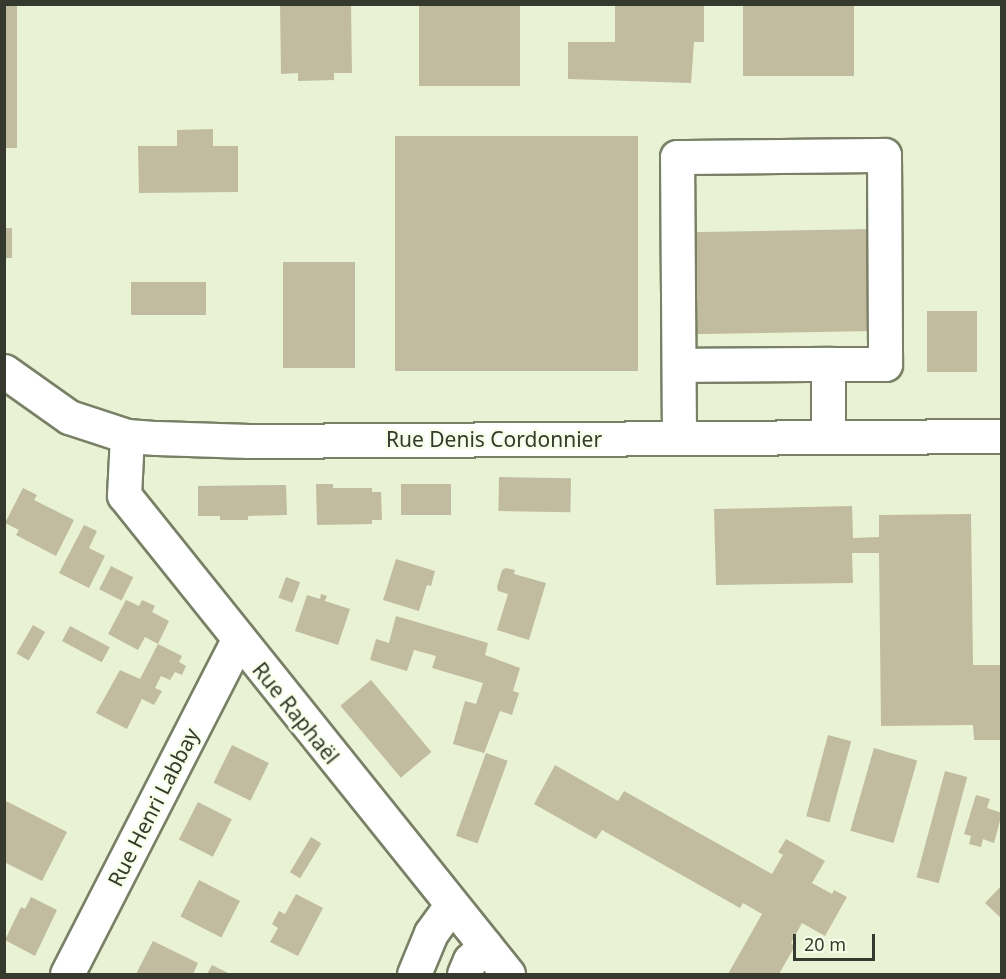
<!DOCTYPE html>
<meta charset="utf-8">
<style>
body{margin:0}
#map{position:relative;width:1006px;height:979px;overflow:hidden;background:#e9f2d5;font-family:"Noto Sans",sans-serif}
div>[style]{position:absolute}
.building>*{inset:0;background:#c1bc9f;transform-origin:0 0}
.roads{filter:drop-shadow(2px 0 #798066) drop-shadow(-2px 0 #798066) drop-shadow(0 2px #798066) drop-shadow(0 -2px #798066)}
.minor>*{height:33px;margin:-16.5px;padding:0 16.5px;transform-origin:16.5px;border-radius:16.5px;background:#fff}
span{translate:-50% -50%;white-space:nowrap;text-align:center;line-height:1.15;-webkit-text-stroke:4.5px #f7fee7;paint-order:stroke}
.street-label{font-size:21px;color:#36392e}
.frame{position:absolute;inset:0;border:6px solid #36392e;pointer-events:none}
.scale{position:absolute;left:793px;top:934px;width:82px;height:27px;box-sizing:border-box;border:3px solid #36392e;border-top:0;padding-left:8px;font-size:18px;line-height:21px;white-space:nowrap;color:#36392e;-webkit-text-stroke:4px #f7fee7;paint-order:stroke}
</style>
<div id="map">
<div class="building">
<i style="left:4px;top:4px;width:13px;height:144px"></i>
<i style="clip-path:polygon(280px 4px,351px 4px,352px 73px,334px 73px,334px 80px,298px 81px,298px 73px,281px 74px)"></i>
<i style="left:419px;top:4px;width:101px;height:82px"></i>
<i style="clip-path:polygon(615px 4px,704px 4px,704px 42px,694px 42px,691px 83px,568px 79px,568px 42px,615px 42px)"></i>
<i style="left:743px;top:4px;width:111px;height:72px"></i>
<i style="clip-path:polygon(213px 129px,213px 146px,238px 146px,238px 192px,139px 193px,138px 146px,177px 146px,177px 130px)"></i>
<i style="left:638px;top:136px;width:235px;height:243px;rotate:90deg"></i>
<i style="left:4px;top:228px;width:8px;height:30px"></i>
<i style="left:872px;top:229px;width:102px;height:186px;rotate:89deg"></i>
<i style="left:355px;top:262px;width:106px;height:72px;rotate:90deg"></i>
<i style="left:206px;top:282px;width:33px;height:75px;rotate:90deg"></i>
<i style="left:977px;top:311px;width:61px;height:50px;rotate:90deg"></i>
<i style="left:499px;top:477px;width:72px;height:34px;rotate:1deg"></i>
<i style="clip-path:polygon(316px 484px,333px 484px,333px 488px,372px 488px,372px 492px,381px 492px,382px 520px,372px 520px,372px 524px,317px 525px)"></i>
<i style="left:401px;top:484px;width:50px;height:31px"></i>
<i style="clip-path:polygon(286px 485px,287px 515px,248px 516px,248px 520px,220px 520px,220px 516px,198px 516px,198px 486px)"></i>
<i style="clip-path:polygon(23px 488px,37px 495px,34px 500px,74px 520px,56px 556px,16px 535px,19px 530px,5px 523px)"></i>
<i style="clip-path:polygon(852px 506px,853px 538px,879px 537px,879px 515px,971px 514px,973px 665px,1002px 665px,1002px 740px,974px 740px,973px 725px,881px 726px,879px 553px,852px 553px,853px 583px,716px 585px,714px 509px)"></i>
<i style="clip-path:polygon(84px 525px,97px 531px,89px 548px,105px 556px,89px 588px,59px 573px)"></i>
<i style="clip-path:polygon(396px 559px,435px 571px,431px 586px,427px 585px,419px 611px,383px 600px)"></i>
<i style="left:111px;top:566px;width:25px;height:26px;rotate:27deg"></i>
<i style="clip-path:polygon(506px 568px,515px 570px,514px 574px,546px 583px,529px 640px,497px 630px,508px 594px,498px 591px,497px 587px,502px 570px)"></i>
<i style="left:286px;top:577px;width:15px;height:22px;rotate:20deg"></i>
<i style="clip-path:polygon(321px 594px,327px 596px,325px 601px,350px 609px,338px 645px,295px 631px,307px 595px,320px 599px)"></i>
<i style="clip-path:polygon(126px 600px,139px 606px,142px 600px,155px 606px,152px 612px,169px 621px,158px 644px,145px 637px,138px 650px,108px 634px)"></i>
<i style="clip-path:polygon(396px 616px,488px 643px,485px 655px,520px 668px,513px 691px,519px 693px,512px 715px,500px 711px,484px 753px,453px 744px,465px 701px,476px 704px,483px 683px,432px 668px,436px 656px,414px 650px,407px 671px,370px 660px,376px 639px,389px 643px)"></i>
<i style="left:33px;top:625px;width:14px;height:33px;rotate:30deg"></i>
<i style="left:70px;top:626px;width:45px;height:17px;rotate:28deg"></i>
<i style="clip-path:polygon(158px 644px,182px 656px,179px 662px,186px 666px,182px 675px,175px 672px,170px 680px,161px 676px,155px 688px,162px 691px,154px 705px,142px 699px,127px 729px,96px 713px,120px 670px,140px 679px)"></i>
<i style="left:371px;top:680px;width:94px;height:40px;rotate:50deg"></i>
<i style="left:828px;top:735px;width:24px;height:84px;rotate:15deg"></i>
<i style="left:232px;top:745px;width:41px;height:42px;rotate:26deg"></i>
<i style="left:874px;top:748px;width:45px;height:86px;rotate:16deg"></i>
<i style="left:486px;top:753px;width:23px;height:88px;rotate:20deg"></i>
<i style="clip-path:polygon(555px 765px,618px 801px,624px 791px,772px 874px,783px 855px,778px 852px,786px 839px,825px 861px,812px 883px,832px 894px,834px 890px,847px 897px,825px 936px,802px 923px,791px 943px,795px 946px,779px 974px,728px 974px,762px 914px,743px 903px,740px 908px,602px 830px,596px 839px,534px 804px)"></i>
<i style="left:945px;top:771px;width:23px;height:110px;rotate:15deg"></i>
<i style="clip-path:polygon(976px 795px,990px 799px,987px 808px,1002px 813px,994px 843px,983px 839px,981px 847px,969px 844px,971px 836px,964px 834px)"></i>
<i style="clip-path:polygon(4px 800px,67px 832px,42px 881px,4px 862px)"></i>
<i style="left:198px;top:802px;width:38px;height:42px;rotate:27deg"></i>
<i style="left:311px;top:837px;width:12px;height:41px;rotate:31deg"></i>
<i style="left:199px;top:880px;width:46px;height:41px;rotate:27deg"></i>
<i style="clip-path:polygon(1002px 885px,1002px 919px,985px 903px)"></i>
<i style="clip-path:polygon(296px 894px,323px 908px,298px 956px,270px 942px,278px 928px,272px 924px,279px 911px,285px 914px)"></i>
<i style="clip-path:polygon(31px 897px,57px 910px,35px 956px,5px 940px,21px 907px,25px 909px)"></i>
<i style="clip-path:polygon(153px 941px,198px 963px,193px 974px,136px 974px)"></i>
<i style="clip-path:polygon(212px 965px,230px 974px,207px 974px)"></i>
</div>
<div class="roads">
<div class="minor">
<i style="left:679px;top:365px;width:149px;rotate:-0.4deg"></i>
<i style="left:4px;top:371px;width:80px;rotate:35.3deg"></i>
<i style="left:69px;top:417px;width:61px;rotate:18.1deg"></i>
<i style="left:127px;top:436px;width:30px;rotate:4deg"></i>
<i style="left:157px;top:438px;width:92px;rotate:1.9deg"></i>
<i style="left:249px;top:441px;width:753px;rotate:-0.38deg"></i>
<i style="left:127px;top:436px;width:59px;rotate:92.9deg"></i>
<i style="left:124px;top:495px;width:614px;rotate:51.28deg"></i>
<i style="left:679px;top:438px;width:281px;rotate:-90.4deg"></i>
<i style="left:677px;top:157px;width:207px;rotate:-0.6deg"></i>
<i style="left:884px;top:155px;width:209px;rotate:89.7deg"></i>
<i style="left:885px;top:364px;width:57px;rotate:180deg"></i>
<i style="left:828px;top:364px;width:73px;rotate:90deg"></i>
<i style="left:67px;top:974px;width:375px;rotate:-62.9deg"></i>
<i style="left:414px;top:974px;width:44px;rotate:-67.5deg"></i>
<i style="left:431px;top:933px;width:34px;rotate:-54deg"></i>
<i style="left:464px;top:974px;width:15px;rotate:-67deg"></i>
<i style="left:470px;top:960px;width:21px;rotate:-43deg"></i>
</div>
</div>
<div class="street-label">
<span style="left:494px;top:439px">Rue Denis Cordonnier</span>
<span style="left:296px;top:713px;rotate:51deg">Rue Raphaël</span>
<span style="left:153px;top:807px;rotate:-63deg">Rue Henri Labbay</span>
</div>
<div class="frame"></div>
<div class="scale">20 m</div>
</div>
